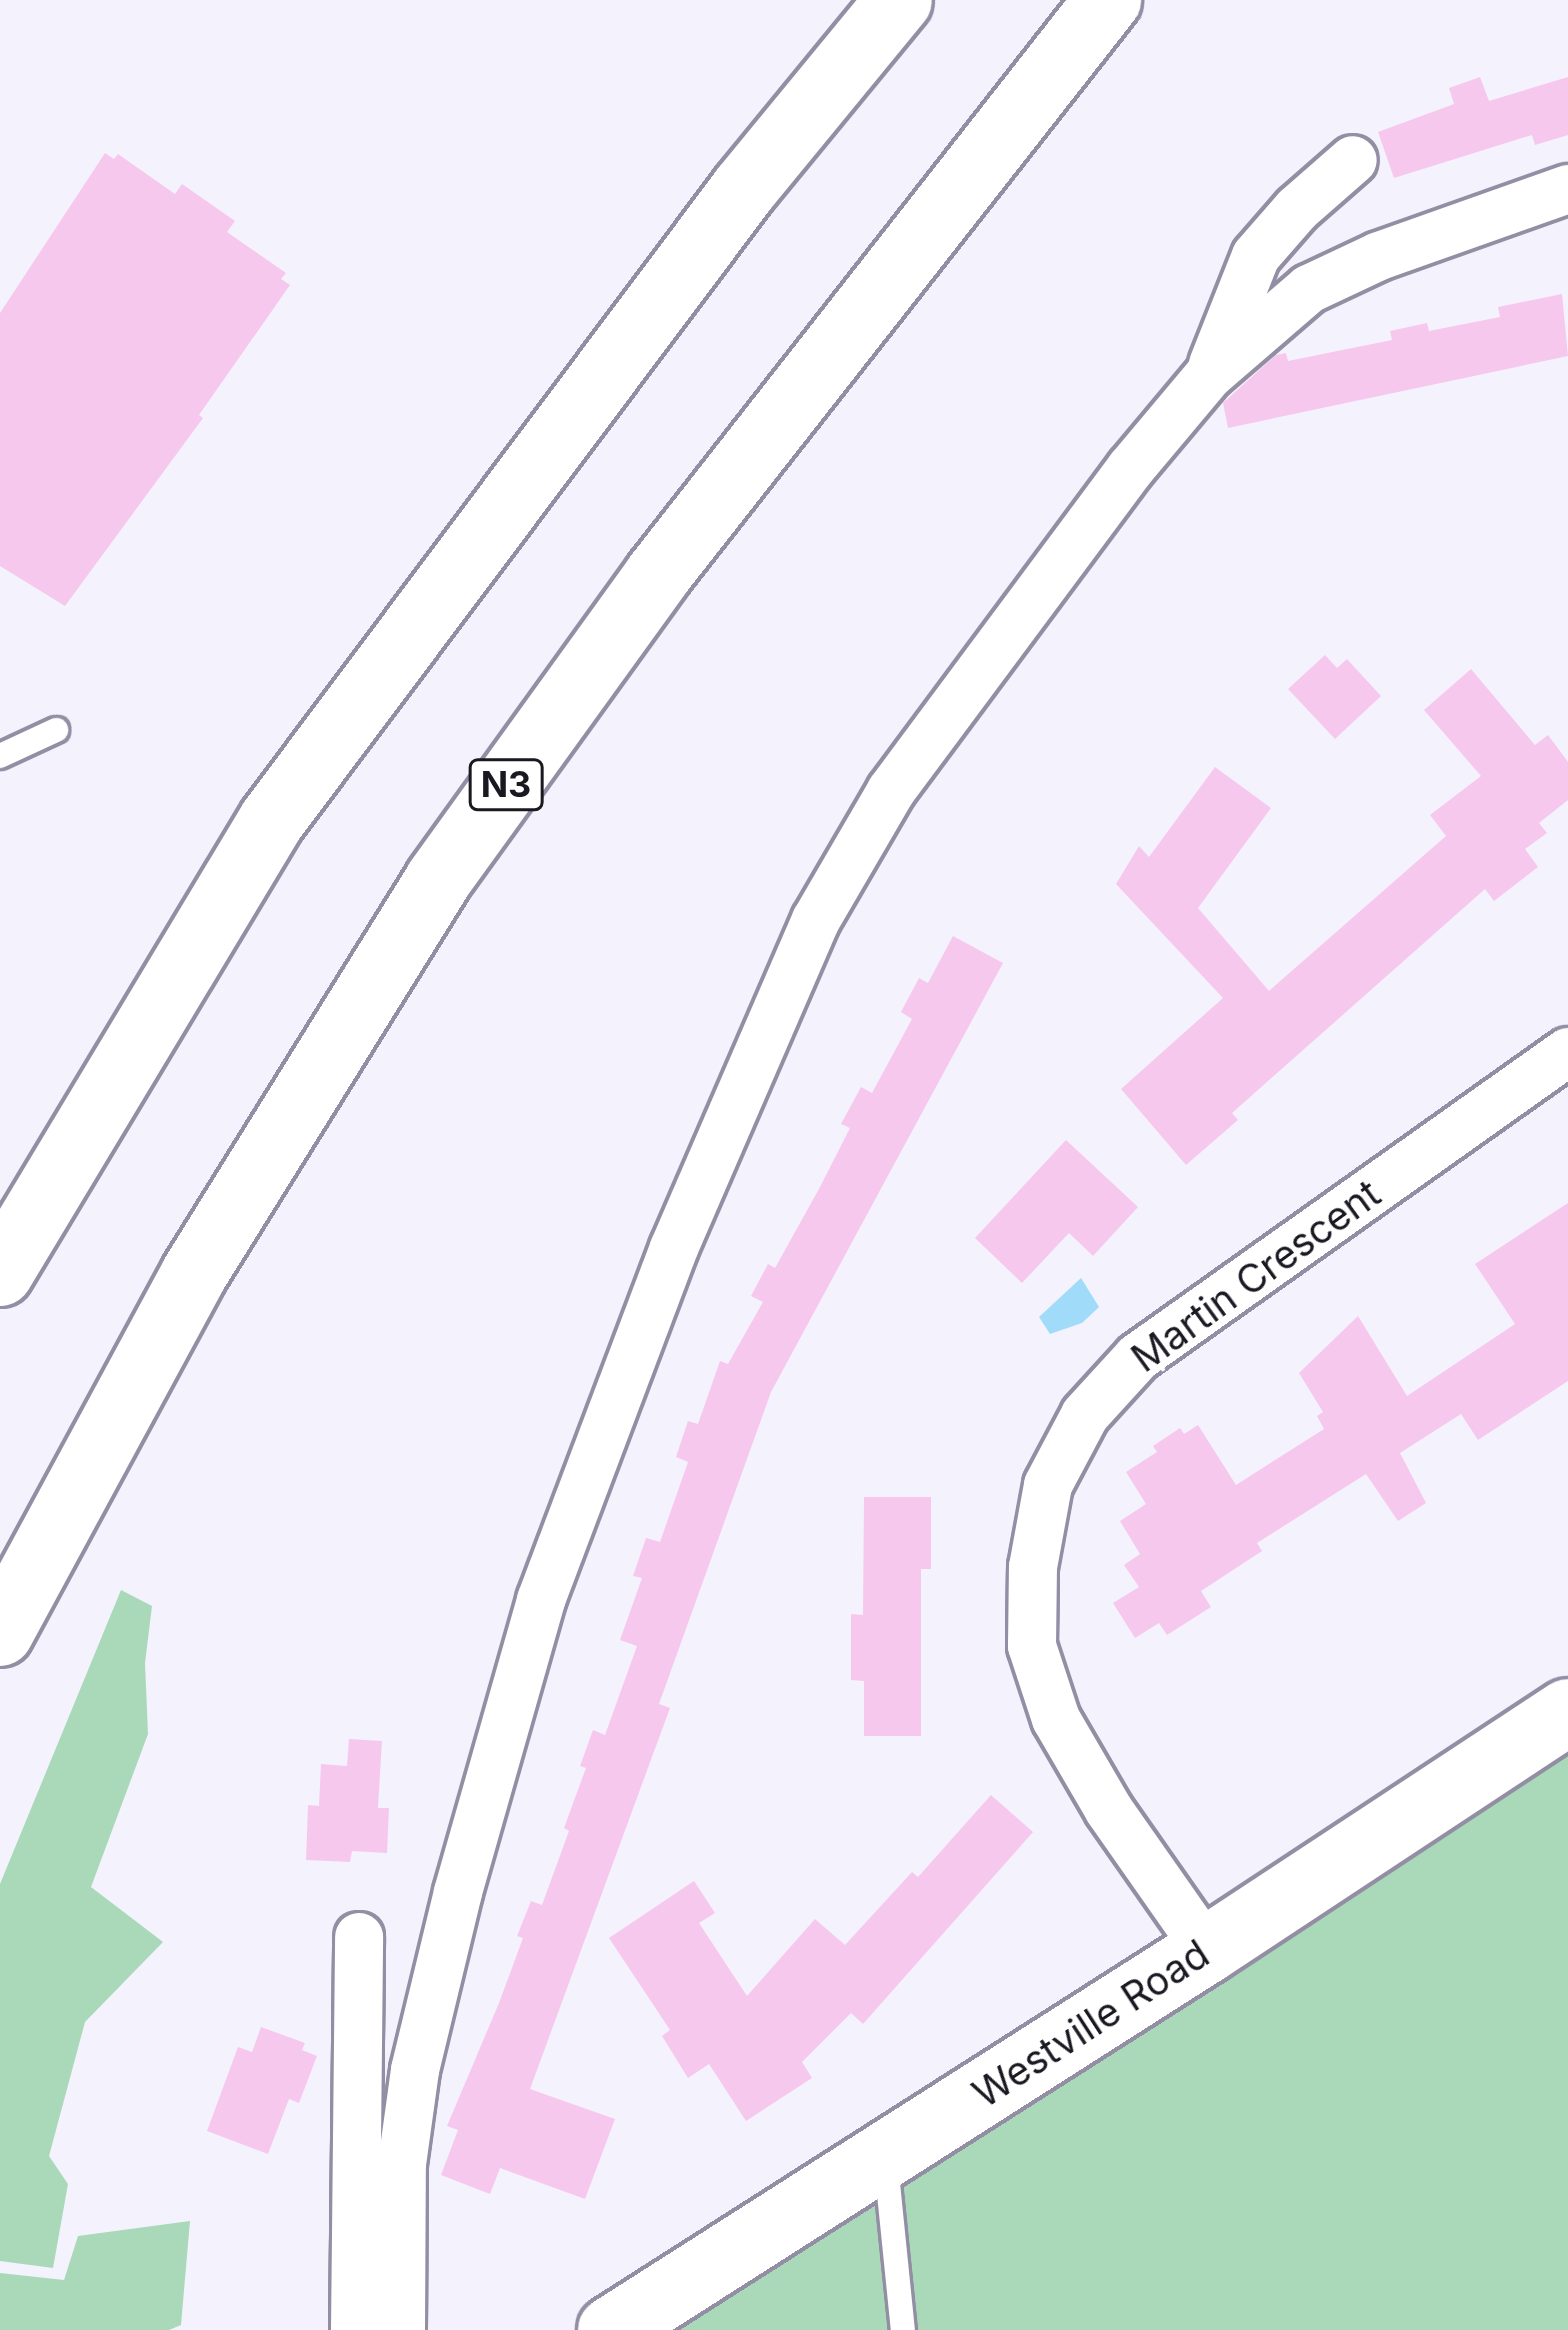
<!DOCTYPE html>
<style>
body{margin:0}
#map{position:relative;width:1568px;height:2330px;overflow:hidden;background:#f4f2fc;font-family:Inter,sans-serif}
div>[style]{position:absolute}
.green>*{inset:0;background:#a9d9b9}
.water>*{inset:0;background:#a0dcf9}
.building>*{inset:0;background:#f7c8ee}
.roads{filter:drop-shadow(3px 0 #938ea4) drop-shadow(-3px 0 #938ea4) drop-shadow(0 3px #938ea4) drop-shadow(0 -3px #938ea4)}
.lane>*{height:24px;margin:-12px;padding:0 12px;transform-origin:12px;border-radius:12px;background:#fff}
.street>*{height:48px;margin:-24px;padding:0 24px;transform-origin:24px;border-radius:24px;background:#fff}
.secondary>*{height:66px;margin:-33px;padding:0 33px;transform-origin:33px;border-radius:33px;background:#fff}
.highway>*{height:66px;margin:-33px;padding:0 33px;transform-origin:33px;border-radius:33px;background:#fff}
span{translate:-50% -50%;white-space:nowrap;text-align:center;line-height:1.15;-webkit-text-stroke:10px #fff;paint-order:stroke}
.shield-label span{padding:3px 9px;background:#fff;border:3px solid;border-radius:9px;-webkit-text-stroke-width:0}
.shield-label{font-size:36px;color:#1a1821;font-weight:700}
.street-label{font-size:39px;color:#1a1821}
</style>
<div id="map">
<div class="green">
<i style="clip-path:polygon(121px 1590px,152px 1606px,145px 1663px,148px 1734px,91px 1887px,163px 1942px,85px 2022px,49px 2156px,68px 2184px,53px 2268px,0 2261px,0 1884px)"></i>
<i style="clip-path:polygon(1568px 1730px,1568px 2330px,631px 2330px)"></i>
<i style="clip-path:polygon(190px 2221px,181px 2325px,169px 2330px,0 2330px,0 2273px,64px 2280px,78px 2236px)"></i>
</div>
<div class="water">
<i style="clip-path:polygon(1081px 1278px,1099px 1307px,1082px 1323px,1050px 1334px,1039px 1317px)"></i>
</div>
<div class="building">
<i style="clip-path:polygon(1480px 77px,1489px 101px,1568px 77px,1568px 135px,1535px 145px,1532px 135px,1394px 178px,1378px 132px,1454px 104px,1449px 88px)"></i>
<i style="clip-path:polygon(105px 153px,114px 159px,118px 154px,175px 194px,182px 184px,235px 221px,227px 232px,286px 273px,281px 279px,290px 285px,199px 415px,203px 418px,65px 606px,0 566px,0 313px)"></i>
<i style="clip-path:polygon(1562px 294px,1568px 356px,1228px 428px,1223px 403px,1276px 355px,1286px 353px,1288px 361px,1392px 340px,1390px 331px,1427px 323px,1429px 331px,1500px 317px,1498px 307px)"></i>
<i style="clip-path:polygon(1325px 655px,1337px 668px,1347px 659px,1381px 696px,1335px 739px,1288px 689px)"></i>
<i style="clip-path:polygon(1471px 669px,1535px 745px,1548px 735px,1568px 762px,1568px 800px,1539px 823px,1547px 833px,1525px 849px,1538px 867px,1494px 901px,1485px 889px,1232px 1113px,1238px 1120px,1186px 1165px,1121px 1089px,1223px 998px,1116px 884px,1139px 846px,1149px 857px,1215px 767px,1271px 808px,1198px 908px,1269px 991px,1446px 836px,1430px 815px,1481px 776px,1424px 710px)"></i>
<i style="clip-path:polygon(953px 936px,1003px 963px,771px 1392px,659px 1704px,670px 1708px,530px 2089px,615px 2119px,585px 2199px,500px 2168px,490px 2194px,441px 2175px,458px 2130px,447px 2126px,499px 2003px,523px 1938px,517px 1936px,531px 1901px,542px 1905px,569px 1831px,564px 1828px,586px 1768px,580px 1766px,593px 1730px,605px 1735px,637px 1646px,620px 1640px,642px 1578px,633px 1576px,646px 1538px,660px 1542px,688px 1462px,676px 1457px,688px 1421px,698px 1424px,720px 1361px,728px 1364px,763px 1302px,751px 1296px,768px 1264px,775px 1268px,820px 1187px,850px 1128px,841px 1124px,861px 1087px,872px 1093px,912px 1019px,901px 1012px,919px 978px,928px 983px)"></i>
<i style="clip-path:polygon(1066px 1140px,1138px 1207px,1093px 1256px,1069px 1233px,1022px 1283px,975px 1238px)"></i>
<i style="clip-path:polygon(1568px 1203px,1568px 1381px,1478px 1440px,1461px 1414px,1400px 1453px,1426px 1503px,1398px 1521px,1366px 1474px,1257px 1543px,1262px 1551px,1201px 1591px,1211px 1607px,1167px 1635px,1159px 1623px,1135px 1638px,1113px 1603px,1139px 1587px,1124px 1565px,1140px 1554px,1120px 1521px,1146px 1504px,1126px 1472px,1157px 1452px,1153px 1446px,1180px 1428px,1184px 1434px,1198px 1425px,1236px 1485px,1324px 1429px,1317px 1416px,1323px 1412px,1299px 1373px,1358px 1316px,1407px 1396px,1515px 1324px,1475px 1264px)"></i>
<i style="clip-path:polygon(864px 1497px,931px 1497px,931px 1569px,921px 1569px,921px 1736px,864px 1736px,864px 1681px,851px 1680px,851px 1614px,863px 1615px)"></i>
<i style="clip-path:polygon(349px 1739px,382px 1741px,378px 1808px,389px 1808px,387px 1853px,352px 1851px,350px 1862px,306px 1860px,308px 1805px,319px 1806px,321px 1764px,347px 1766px)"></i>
<i style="clip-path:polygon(991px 1795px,1033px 1832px,863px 2024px,851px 2013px,802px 2062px,812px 2078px,746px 2121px,709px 2064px,688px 2078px,662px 2036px,670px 2030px,609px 1938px,694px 1881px,715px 1913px,699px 1923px,747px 1996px,815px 1919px,845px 1945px,912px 1872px,918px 1877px)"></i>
<i style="clip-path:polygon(261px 2027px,305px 2043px,302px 2050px,317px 2056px,299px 2103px,289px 2099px,268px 2154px,207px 2131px,238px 2047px,252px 2052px)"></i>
</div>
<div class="roads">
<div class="lane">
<i style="left:0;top:756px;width:62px;rotate:-24.9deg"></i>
<i style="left:886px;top:2164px;width:167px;rotate:84.2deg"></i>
</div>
<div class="street">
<i style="left:1213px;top:364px;width:116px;rotate:-68.3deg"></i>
<i style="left:1256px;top:256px;width:62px;rotate:-48.9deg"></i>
<i style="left:1297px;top:209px;width:74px;rotate:-41.2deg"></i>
<i style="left:1207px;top:1950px;width:171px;rotate:-125deg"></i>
<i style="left:1109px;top:1810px;width:105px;rotate:-120.2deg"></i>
<i style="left:1056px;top:1719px;width:77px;rotate:-108.2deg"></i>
<i style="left:1032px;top:1646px;width:79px;rotate:-89.3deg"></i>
<i style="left:1033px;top:1567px;width:83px;rotate:-79.6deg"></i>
<i style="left:1048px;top:1485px;width:79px;rotate:-62.1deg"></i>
<i style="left:1085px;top:1415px;width:79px;rotate:-47.6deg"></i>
<i style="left:1138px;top:1357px;width:527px;rotate:-35.35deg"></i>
<i style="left:355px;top:2330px;width:393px;rotate:-89.4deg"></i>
<i style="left:401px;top:2330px;width:166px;rotate:-89.7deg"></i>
<i style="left:402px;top:2164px;width:95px;rotate:-82.1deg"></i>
<i style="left:415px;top:2070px;width:183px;rotate:-76.4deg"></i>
<i style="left:458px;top:1892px;width:304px;rotate:-74.1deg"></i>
<i style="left:541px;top:1600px;width:376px;rotate:-69.3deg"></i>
<i style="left:674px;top:1248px;width:357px;rotate:-66.6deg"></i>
<i style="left:816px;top:920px;width:149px;rotate:-59.8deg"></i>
<i style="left:891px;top:791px;width:402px;rotate:-53.4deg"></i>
<i style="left:1131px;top:468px;width:121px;rotate:-50deg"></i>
<i style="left:1209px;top:375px;width:132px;rotate:-40.7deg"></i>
<i style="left:1309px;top:289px;width:77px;rotate:-25.2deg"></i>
<i style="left:1379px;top:256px;width:201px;rotate:-19.5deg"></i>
</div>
<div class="secondary">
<i style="left:611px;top:2330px;width:707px;rotate:-32.52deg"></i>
<i style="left:1207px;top:1950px;width:432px;rotate:-33.4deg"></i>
</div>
<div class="highway">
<i style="left:0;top:1273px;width:528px;rotate:-59.02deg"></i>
<i style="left:272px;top:820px;width:788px;rotate:-53.2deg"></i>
<i style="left:744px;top:189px;width:244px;rotate:-50.6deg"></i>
<i style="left:0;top:1633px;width:408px;rotate:-61.6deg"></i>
<i style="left:194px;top:1274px;width:463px;rotate:-58.2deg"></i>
<i style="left:438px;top:880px;width:375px;rotate:-54.2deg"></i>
<i style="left:657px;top:576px;width:732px;rotate:-51.94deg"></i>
</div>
</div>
<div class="shield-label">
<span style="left:506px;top:785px">N3</span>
</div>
<div class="street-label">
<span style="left:1256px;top:1276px;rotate:-36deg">Martin Crescent</span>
<span style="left:1091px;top:2024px;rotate:-33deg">Westville Road</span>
</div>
</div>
